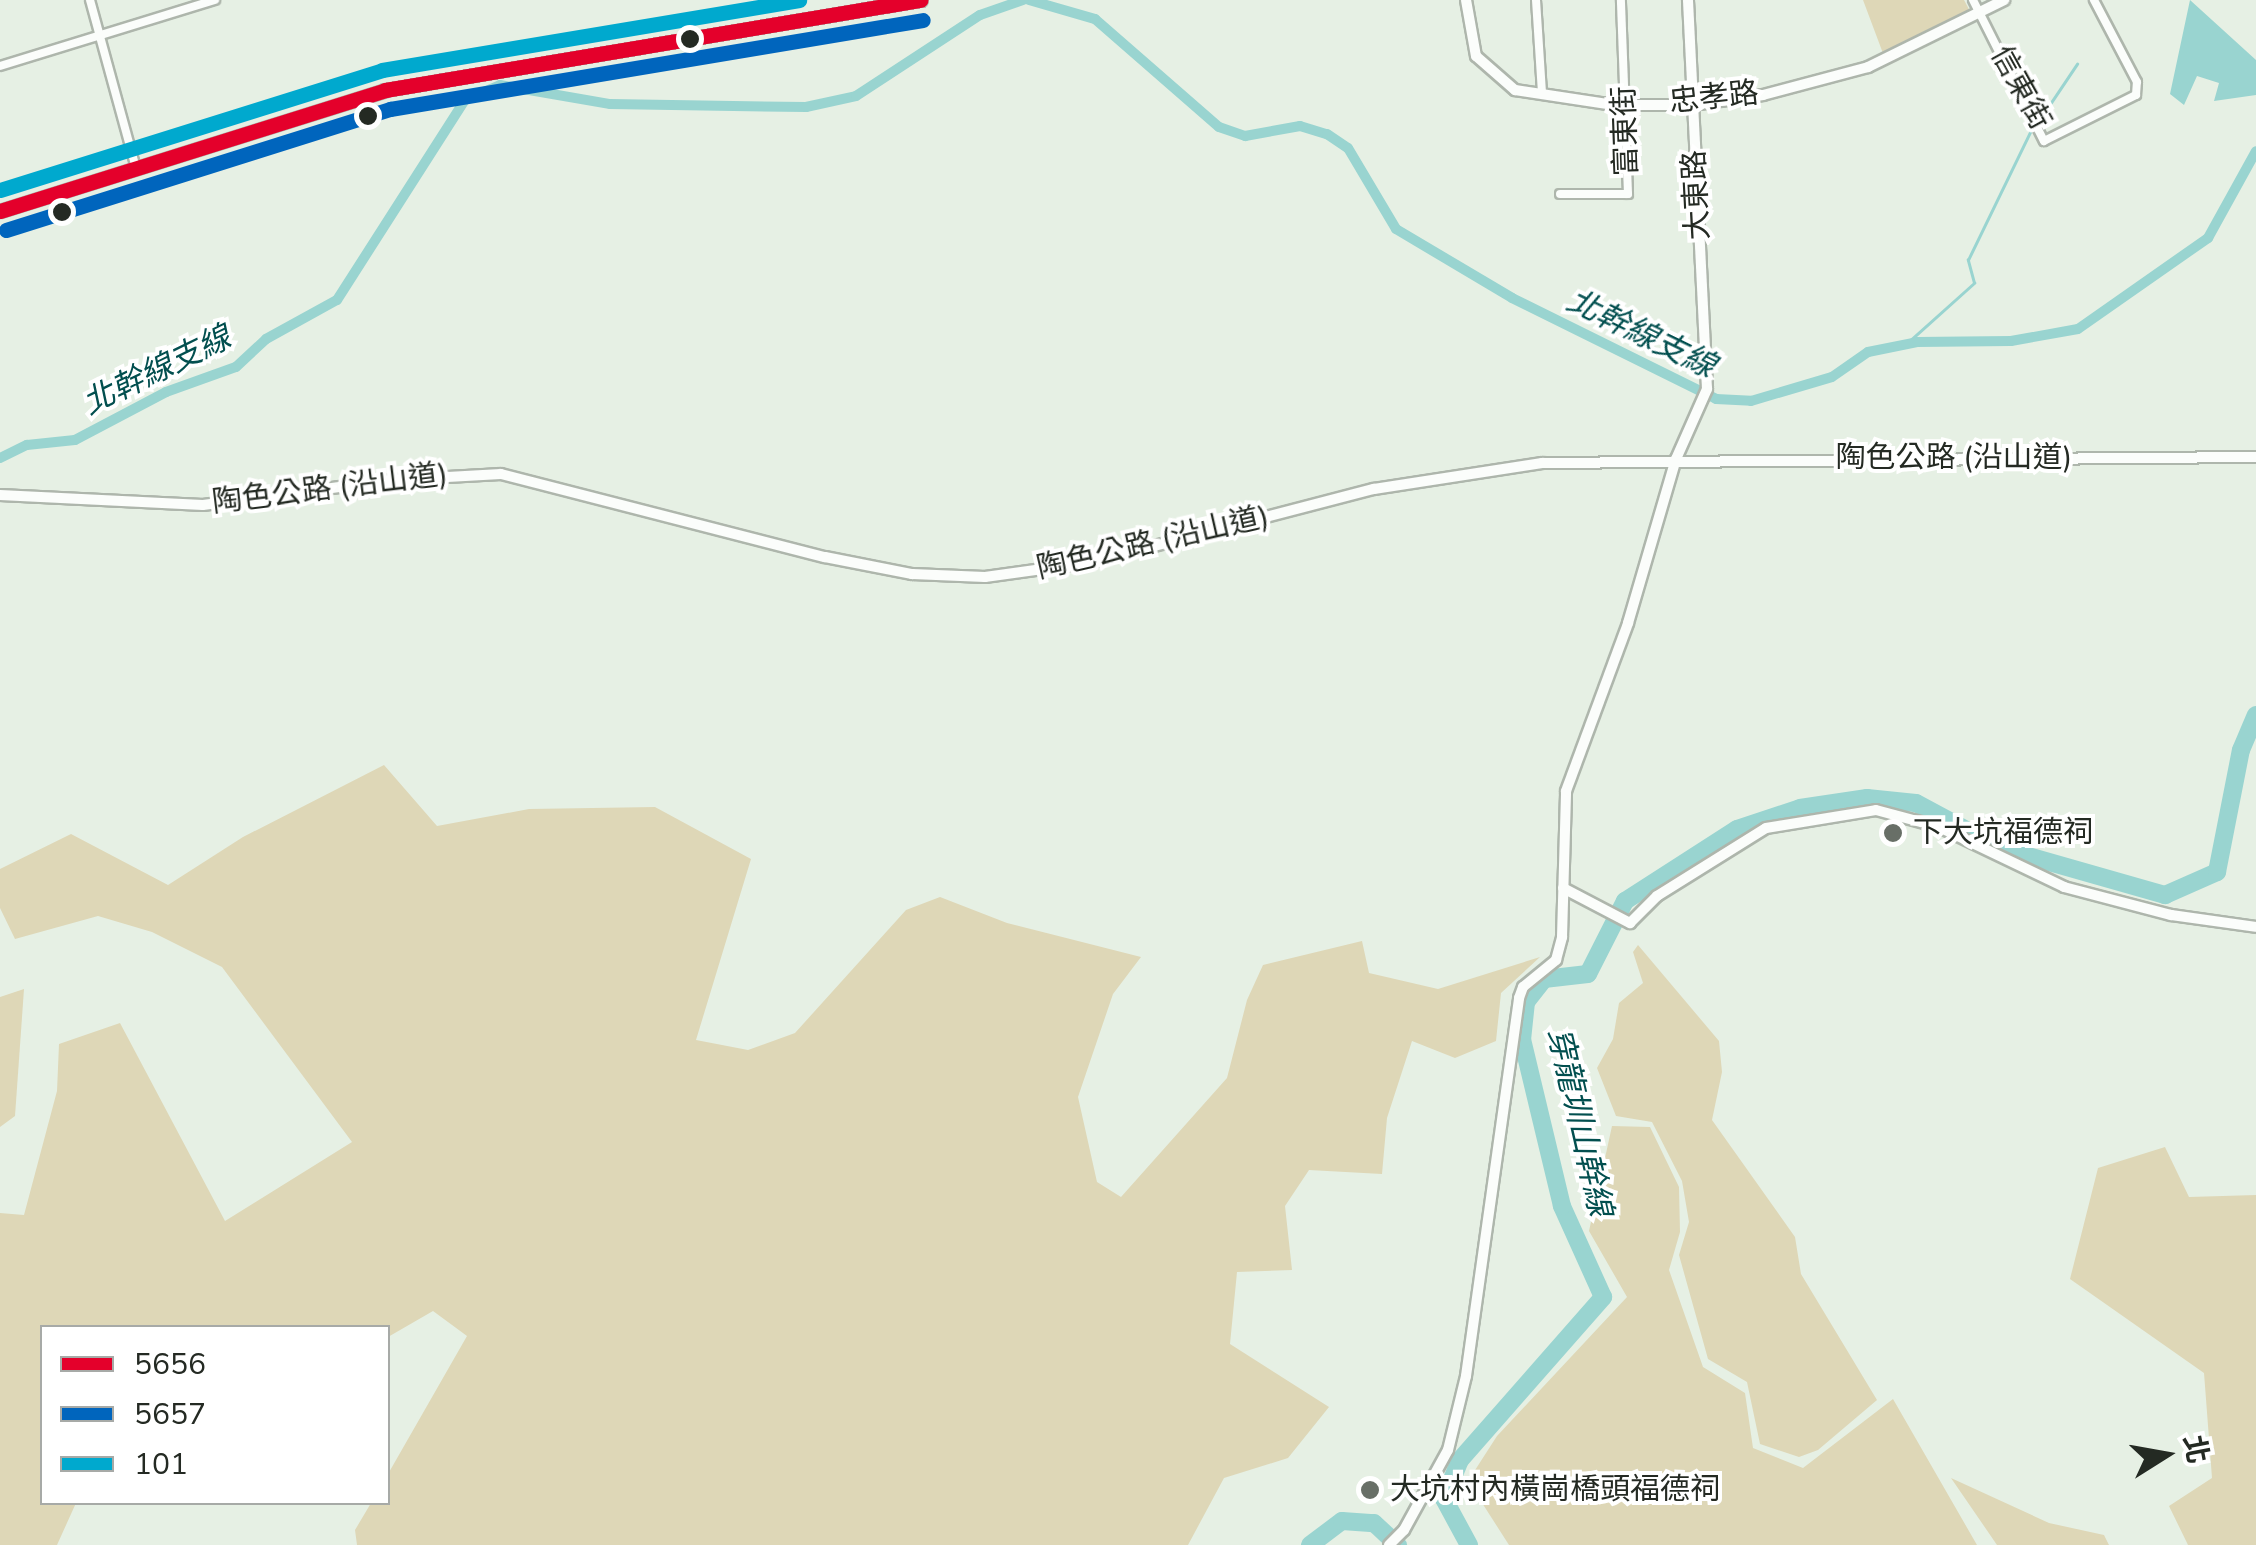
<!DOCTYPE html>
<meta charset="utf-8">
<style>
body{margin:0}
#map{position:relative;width:2256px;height:1545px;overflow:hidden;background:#e6f0e4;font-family:"Nunito Sans","Noto Sans TC",sans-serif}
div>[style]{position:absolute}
.green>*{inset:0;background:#ded7b7}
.water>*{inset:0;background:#99d4d0}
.stream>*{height:2.5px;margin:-1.25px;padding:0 1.25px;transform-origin:1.25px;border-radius:1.25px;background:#99d4d0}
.canal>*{height:10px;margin:-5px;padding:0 5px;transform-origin:5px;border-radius:5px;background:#99d4d0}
.river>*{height:18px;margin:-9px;padding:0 9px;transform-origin:9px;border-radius:9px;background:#99d4d0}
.roads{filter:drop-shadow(2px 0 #aeb6ac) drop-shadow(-2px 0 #aeb6ac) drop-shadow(0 2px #aeb6ac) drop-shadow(0 -2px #aeb6ac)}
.street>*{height:8px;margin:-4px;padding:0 4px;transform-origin:4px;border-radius:4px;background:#fbfdfb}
.secondary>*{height:10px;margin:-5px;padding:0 5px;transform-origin:5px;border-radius:5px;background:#fbfdfb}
.primary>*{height:11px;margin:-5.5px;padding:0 5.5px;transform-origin:5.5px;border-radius:5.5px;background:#fbfdfb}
.bus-1>*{height:15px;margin:-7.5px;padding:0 7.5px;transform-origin:7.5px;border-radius:7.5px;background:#e4002b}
.bus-2>*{height:15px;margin:-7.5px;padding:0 7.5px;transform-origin:7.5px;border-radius:7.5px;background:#0065bd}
.bus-3>*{height:15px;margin:-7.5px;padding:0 7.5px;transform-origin:7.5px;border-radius:7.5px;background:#00a9ce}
.dots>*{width:28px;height:28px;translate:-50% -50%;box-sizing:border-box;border:5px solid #fff;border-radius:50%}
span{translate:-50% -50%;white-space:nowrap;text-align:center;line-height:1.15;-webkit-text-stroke:8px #fff;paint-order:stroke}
.street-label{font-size:30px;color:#242a23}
.poi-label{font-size:30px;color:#242a23}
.left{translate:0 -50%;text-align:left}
.water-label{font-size:32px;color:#024f4f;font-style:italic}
.legend{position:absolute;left:40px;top:1325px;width:350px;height:180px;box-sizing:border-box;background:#fff;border:2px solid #a7aaa7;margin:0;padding:12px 18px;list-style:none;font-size:30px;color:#242a23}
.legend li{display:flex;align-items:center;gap:20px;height:50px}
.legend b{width:50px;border:2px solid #a7aaa7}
.north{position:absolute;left:2116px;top:1405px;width:100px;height:100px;-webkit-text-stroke:8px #fff;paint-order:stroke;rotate:79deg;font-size:28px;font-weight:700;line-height:40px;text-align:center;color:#242a23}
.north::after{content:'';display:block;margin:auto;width:35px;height:45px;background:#242a23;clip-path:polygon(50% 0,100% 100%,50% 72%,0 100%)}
</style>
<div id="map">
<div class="green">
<i style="clip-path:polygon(1863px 0,1964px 0,1972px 15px,1884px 56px)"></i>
<i style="clip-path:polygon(384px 765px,437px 826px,529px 809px,655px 807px,751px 859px,696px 1040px,748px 1050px,795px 1033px,906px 910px,940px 897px,1007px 923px,1141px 957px,1113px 994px,1078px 1097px,1097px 1182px,1121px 1197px,1227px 1078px,1247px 1000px,1263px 965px,1362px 941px,1369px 973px,1438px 989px,1540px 957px,1501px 993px,1496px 1041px,1455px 1058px,1412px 1041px,1387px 1118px,1382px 1174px,1309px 1170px,1285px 1206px,1292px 1270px,1237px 1272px,1230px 1344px,1329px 1407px,1288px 1458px,1224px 1478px,1188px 1545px,357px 1545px,355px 1530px,371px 1503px,388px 1502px,388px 1474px,467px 1336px,433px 1311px,388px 1337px,388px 1328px,42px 1328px,42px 1502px,76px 1503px,57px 1545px,0 1545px,0 1213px,24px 1215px,57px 1091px,59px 1044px,120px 1023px,225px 1221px,352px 1142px,222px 967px,152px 932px,98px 916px,15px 939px,0 908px,0 869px,71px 834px,168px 885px,243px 837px)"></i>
<i style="clip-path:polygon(1638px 945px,1719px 1041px,1722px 1072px,1712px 1120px,1795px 1237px,1801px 1274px,1877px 1400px,1818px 1450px,1799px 1457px,1760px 1444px,1747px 1382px,1708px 1359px,1679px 1255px,1689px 1222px,1682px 1181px,1652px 1122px,1616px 1116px,1597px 1068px,1613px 1039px,1619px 1003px,1643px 983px,1633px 952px)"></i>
<i style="clip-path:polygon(24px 989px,15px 1116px,0 1127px,0 997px)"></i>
<i style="clip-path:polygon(1612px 1126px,1650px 1127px,1679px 1187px,1680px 1232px,1669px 1270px,1703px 1367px,1745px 1393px,1753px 1448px,1803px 1468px,1893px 1399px,1977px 1545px,1509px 1545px,1468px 1481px,1497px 1436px,1627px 1297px,1589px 1231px)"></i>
<i style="clip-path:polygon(2165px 1147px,2189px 1197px,2256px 1195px,2256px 1545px,2188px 1545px,2169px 1506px,2212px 1478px,2204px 1373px,2070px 1279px,2098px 1168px)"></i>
<i style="clip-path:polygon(1951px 1478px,2049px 1523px,2104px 1535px,2109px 1545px,1997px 1545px)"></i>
</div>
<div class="water">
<i style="clip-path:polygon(2190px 0,2256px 60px,2256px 95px,2214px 101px,2219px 83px,2197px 76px,2184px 105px,2170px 94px)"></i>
</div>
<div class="stream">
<i style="left:2038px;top:122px;width:70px;rotate:-56.1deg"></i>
<i style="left:1905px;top:345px;width:93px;rotate:-41.9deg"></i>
<i style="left:1974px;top:283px;width:24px;rotate:-105deg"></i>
<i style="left:1968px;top:260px;width:147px;rotate:-64.1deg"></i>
</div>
<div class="canal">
<i style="left:1029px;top:0;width:69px;rotate:16.1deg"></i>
<i style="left:1095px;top:19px;width:164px;rotate:41.1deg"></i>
<i style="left:1219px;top:127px;width:28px;rotate:19deg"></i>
<i style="left:1245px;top:136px;width:56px;rotate:-10.3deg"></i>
<i style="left:1300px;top:126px;width:28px;rotate:17deg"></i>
<i style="left:1327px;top:134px;width:25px;rotate:34deg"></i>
<i style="left:1348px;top:148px;width:94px;rotate:59.3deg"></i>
<i style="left:1396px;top:229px;width:135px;rotate:30.7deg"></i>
<i style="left:1512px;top:298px;width:228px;rotate:26.3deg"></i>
<i style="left:1716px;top:399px;width:35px;rotate:3deg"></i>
<i style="left:1751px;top:401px;width:84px;rotate:-16.5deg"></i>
<i style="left:1832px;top:377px;width:44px;rotate:-34.8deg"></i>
<i style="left:1868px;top:352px;width:50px;rotate:-11.5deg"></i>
<i style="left:1917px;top:342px;width:94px;rotate:-0.6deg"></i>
<i style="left:2011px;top:341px;width:68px;rotate:-10.2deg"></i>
<i style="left:2078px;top:329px;width:159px;rotate:-35deg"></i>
<i style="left:2208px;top:238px;width:99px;rotate:-61.1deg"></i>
<i style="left:0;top:458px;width:30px;rotate:-26deg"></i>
<i style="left:27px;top:445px;width:48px;rotate:-5.9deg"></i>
<i style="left:75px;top:440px;width:103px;rotate:-27.8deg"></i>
<i style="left:166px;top:392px;width:74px;rotate:-19.7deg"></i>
<i style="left:236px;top:367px;width:41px;rotate:-43deg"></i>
<i style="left:266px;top:339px;width:81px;rotate:-28.8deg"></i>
<i style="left:337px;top:300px;width:237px;rotate:-57.4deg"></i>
<i style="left:465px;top:100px;width:38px;rotate:-23deg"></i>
<i style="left:500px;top:85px;width:112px;rotate:9.8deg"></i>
<i style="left:610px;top:104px;width:196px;rotate:0.9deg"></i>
<i style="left:806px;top:107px;width:51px;rotate:-12.4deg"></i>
<i style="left:856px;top:96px;width:148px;rotate:-33.2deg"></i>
<i style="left:980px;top:15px;width:46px;rotate:-19.2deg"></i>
</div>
<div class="river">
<i style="left:1310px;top:1545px;width:40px;rotate:-37deg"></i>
<i style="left:1342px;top:1521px;width:32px;rotate:4deg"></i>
<i style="left:1374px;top:1523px;width:33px;rotate:43deg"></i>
<i style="left:1469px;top:1545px;width:52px;rotate:-118.5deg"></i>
<i style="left:1444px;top:1499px;width:42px;rotate:-67.7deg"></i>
<i style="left:1460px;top:1460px;width:217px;rotate:-48.7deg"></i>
<i style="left:1603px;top:1297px;width:100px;rotate:-114.3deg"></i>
<i style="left:1562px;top:1206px;width:171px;rotate:-103.5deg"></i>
<i style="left:1522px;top:1040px;width:38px;rotate:-84deg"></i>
<i style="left:1526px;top:1002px;width:29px;rotate:-52deg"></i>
<i style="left:1544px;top:979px;width:44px;rotate:-6.5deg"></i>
<i style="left:1588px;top:974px;width:82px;rotate:-63.1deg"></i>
<i style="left:1625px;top:901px;width:133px;rotate:-32.7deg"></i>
<i style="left:1737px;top:829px;width:66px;rotate:-18.4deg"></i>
<i style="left:1800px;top:808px;width:68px;rotate:-8.5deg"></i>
<i style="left:1867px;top:798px;width:49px;rotate:5.8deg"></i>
<i style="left:1916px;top:803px;width:95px;rotate:28.2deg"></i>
<i style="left:2000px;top:848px;width:172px;rotate:15.9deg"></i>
<i style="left:2165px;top:895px;width:57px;rotate:-23.9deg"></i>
<i style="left:2217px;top:872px;width:124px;rotate:-78.9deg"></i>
<i style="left:2241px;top:750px;width:38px;rotate:-67deg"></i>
</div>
<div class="roads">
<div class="street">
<i style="left:90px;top:0;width:174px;rotate:74.7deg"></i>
<i style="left:1536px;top:0;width:94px;rotate:86.3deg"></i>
<i style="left:1973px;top:0;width:158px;rotate:63.3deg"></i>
<i style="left:2044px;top:141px;width:103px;rotate:-26.6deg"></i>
<i style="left:2136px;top:95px;width:13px;rotate:-86deg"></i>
<i style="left:2137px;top:82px;width:93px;rotate:-117.7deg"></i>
<i style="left:0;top:66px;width:225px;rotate:-17.1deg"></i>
<i style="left:1560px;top:194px;width:68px"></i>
<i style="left:1628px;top:194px;width:194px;rotate:-92.1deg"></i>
</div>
<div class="secondary">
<i style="left:1466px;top:0;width:57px;rotate:79.9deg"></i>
<i style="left:1476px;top:56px;width:52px;rotate:41.1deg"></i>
<i style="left:1515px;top:90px;width:100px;rotate:8.6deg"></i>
<i style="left:1614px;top:105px;width:78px"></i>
<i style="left:1692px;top:105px;width:72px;rotate:-8deg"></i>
<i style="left:1763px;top:95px;width:109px;rotate:-14.9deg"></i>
<i style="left:1868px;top:67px;width:152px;rotate:-26.2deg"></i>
<i style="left:0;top:495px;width:203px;rotate:2.8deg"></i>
<i style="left:203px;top:505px;width:193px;rotate:-7.5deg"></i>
<i style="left:394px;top:480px;width:107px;rotate:-3.2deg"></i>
<i style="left:501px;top:474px;width:334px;rotate:14.4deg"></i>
<i style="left:825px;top:557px;width:89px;rotate:11.1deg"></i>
<i style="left:912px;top:574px;width:73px;rotate:2.4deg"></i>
<i style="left:985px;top:577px;width:109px;rotate:-7.9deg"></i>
<i style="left:1093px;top:562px;width:290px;rotate:-14.6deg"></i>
<i style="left:1374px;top:489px;width:170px;rotate:-8.8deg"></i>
<i style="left:1542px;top:463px;width:714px;rotate:-0.48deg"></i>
<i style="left:1563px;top:888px;width:76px;rotate:27.6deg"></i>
<i style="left:1630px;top:923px;width:38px;rotate:-45deg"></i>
<i style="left:1657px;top:896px;width:128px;rotate:-32deg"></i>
<i style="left:1766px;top:828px;width:111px;rotate:-9.3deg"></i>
<i style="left:1876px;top:810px;width:65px;rotate:15.1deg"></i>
<i style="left:1939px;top:827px;width:139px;rotate:25.6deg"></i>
<i style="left:2064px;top:887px;width:111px;rotate:14.7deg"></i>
<i style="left:2171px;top:915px;width:86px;rotate:8deg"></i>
<i style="left:1389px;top:1545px;width:21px;rotate:-45deg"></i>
<i style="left:1404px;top:1530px;width:91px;rotate:-61.2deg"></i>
<i style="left:1448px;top:1450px;width:76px;rotate:-76.3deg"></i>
<i style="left:1466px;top:1376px;width:382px;rotate:-82deg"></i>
<i style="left:1519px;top:998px;width:12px;rotate:-70deg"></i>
<i style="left:1523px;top:987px;width:43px;rotate:-39.3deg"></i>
<i style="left:1556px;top:960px;width:24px;rotate:-75deg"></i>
<i style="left:1562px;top:937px;width:146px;rotate:-88.4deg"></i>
<i style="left:1566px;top:791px;width:179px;rotate:-69.7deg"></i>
<i style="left:1628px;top:623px;width:171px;rotate:-73.7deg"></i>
<i style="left:1676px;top:459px;width:77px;rotate:-66.1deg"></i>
<i style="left:1707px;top:389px;width:389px;rotate:-92.8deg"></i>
</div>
<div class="primary">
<i style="left:0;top:211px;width:404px;rotate:-17.4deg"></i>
<i style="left:385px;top:90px;width:543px;rotate:-9.55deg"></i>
</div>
</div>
<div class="bus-1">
<i style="left:0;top:211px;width:404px;rotate:-17.4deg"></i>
<i style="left:385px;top:90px;width:543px;rotate:-9.55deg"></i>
</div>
<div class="bus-2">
<i style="left:6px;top:230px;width:403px;rotate:-17.5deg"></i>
<i style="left:390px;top:109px;width:540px;rotate:-9.48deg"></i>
</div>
<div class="bus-3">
<i style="left:0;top:190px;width:400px;rotate:-17.4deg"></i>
<i style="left:382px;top:70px;width:423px;rotate:-9.5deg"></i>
</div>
<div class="dots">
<i style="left:690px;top:39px;background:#242a23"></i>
<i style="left:368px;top:116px;background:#242a23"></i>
<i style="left:62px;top:212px;background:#242a23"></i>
<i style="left:1893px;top:833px;background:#686f67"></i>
<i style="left:1370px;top:1490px;background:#686f67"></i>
</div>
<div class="street-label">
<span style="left:2020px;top:88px;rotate:61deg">信東街</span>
<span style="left:1714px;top:98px;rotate:-6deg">忠孝路</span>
<span style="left:1626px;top:131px;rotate:-92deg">富東街</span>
<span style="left:1697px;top:195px;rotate:-93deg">大東路</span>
<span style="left:1954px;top:458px">陶色公路 (沿山道)</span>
<span style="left:330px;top:489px;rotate:-7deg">陶色公路 (沿山道)</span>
<span style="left:1153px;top:543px;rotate:-13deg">陶色公路 (沿山道)</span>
</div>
<div class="poi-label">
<span class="left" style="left:1913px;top:833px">下大坑福德祠</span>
<span class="left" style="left:1390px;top:1490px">大坑村內橫崗橋頭福德祠</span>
</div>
<div class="water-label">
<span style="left:1641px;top:334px;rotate:26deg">北幹線支線</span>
<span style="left:157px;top:371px;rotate:-26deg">北幹線支線</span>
<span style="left:1579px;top:1122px;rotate:77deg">穿龍圳山幹線</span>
</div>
<ul class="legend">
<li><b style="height:12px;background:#e4002b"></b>5656</li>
<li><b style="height:12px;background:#0065bd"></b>5657</li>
<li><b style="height:12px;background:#00a9ce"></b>101</li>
</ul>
<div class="north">北</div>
</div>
